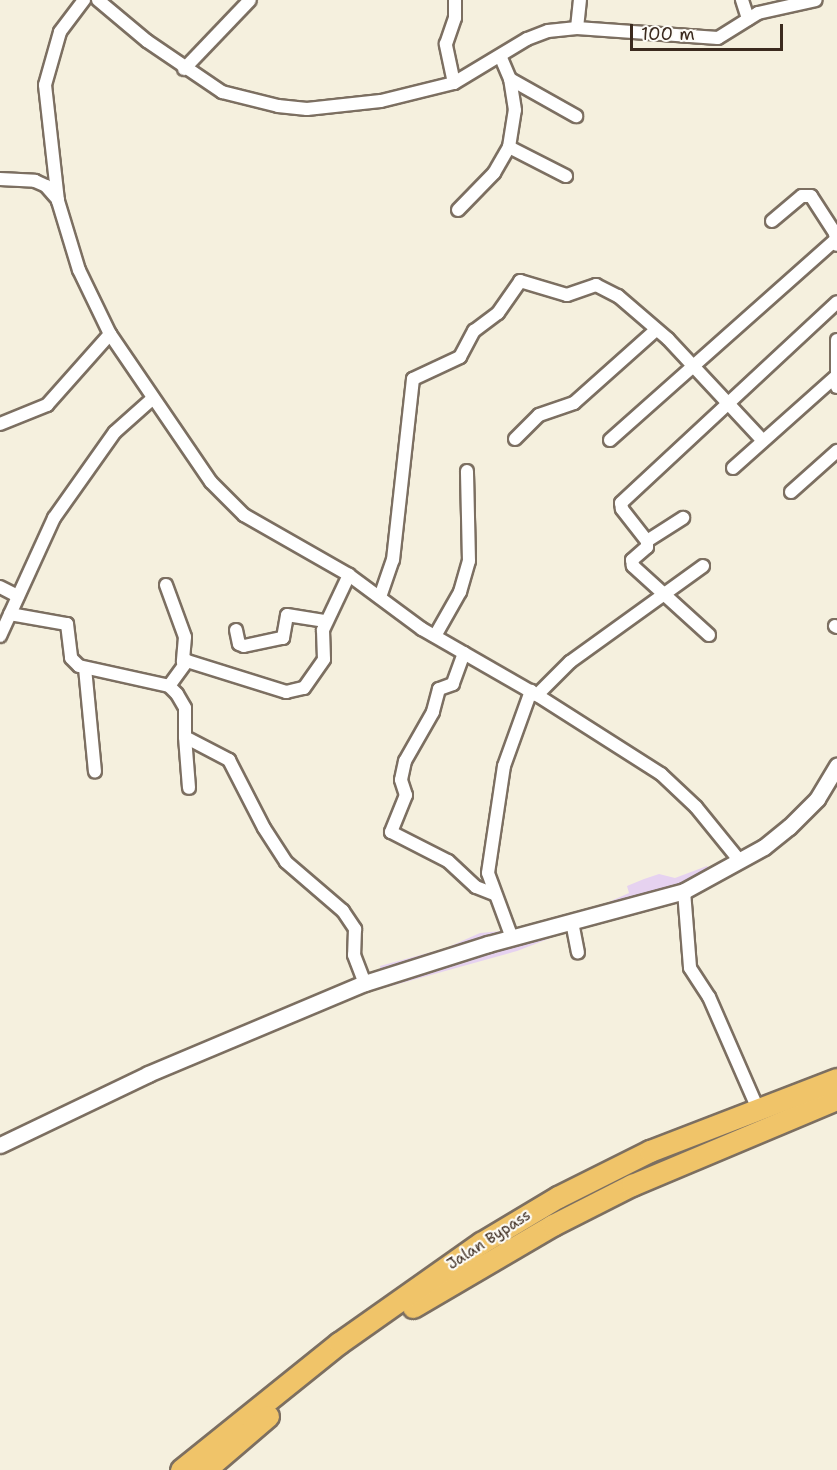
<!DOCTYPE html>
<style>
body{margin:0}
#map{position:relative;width:837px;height:1470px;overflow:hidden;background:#f5f0de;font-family:"Shantell Sans",sans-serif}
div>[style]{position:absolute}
.built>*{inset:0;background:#e6d2f0}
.roads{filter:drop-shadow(2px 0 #7c6f61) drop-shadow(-2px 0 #7c6f61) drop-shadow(0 2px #7c6f61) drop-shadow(0 -2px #7c6f61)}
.minor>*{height:12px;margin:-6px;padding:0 6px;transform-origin:6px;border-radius:6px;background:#fff}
.tertiary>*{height:15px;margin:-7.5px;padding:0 7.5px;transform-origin:7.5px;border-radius:7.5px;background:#fff}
.trunk>*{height:21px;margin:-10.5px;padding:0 10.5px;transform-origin:10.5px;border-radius:10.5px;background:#f0c469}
span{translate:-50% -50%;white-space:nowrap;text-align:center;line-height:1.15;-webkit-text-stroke:4.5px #fdfcf7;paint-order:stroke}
.street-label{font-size:15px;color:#3b2a1e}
.scale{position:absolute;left:630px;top:24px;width:153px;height:27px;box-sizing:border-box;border:3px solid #3b2a1e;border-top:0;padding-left:8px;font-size:18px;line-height:21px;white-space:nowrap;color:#3b2a1e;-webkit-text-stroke:4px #fdfcf7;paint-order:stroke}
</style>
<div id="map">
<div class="built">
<i style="clip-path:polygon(707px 866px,719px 878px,703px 892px,656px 904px,651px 911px,592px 922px,517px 951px,384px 988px,380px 966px,446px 948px,480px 933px,512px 930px,593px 909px,629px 893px,627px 886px,644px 879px,659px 874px,675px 878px)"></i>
</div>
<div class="roads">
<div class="minor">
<i style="left:84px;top:0;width:40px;rotate:127deg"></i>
<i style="left:60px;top:32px;width:55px;rotate:105.8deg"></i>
<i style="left:45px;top:85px;width:117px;rotate:83.6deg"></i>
<i style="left:58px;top:201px;width:72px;rotate:73.1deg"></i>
<i style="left:79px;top:270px;width:71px;rotate:64.2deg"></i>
<i style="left:110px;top:334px;width:179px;rotate:55.7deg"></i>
<i style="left:211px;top:482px;width:47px;rotate:45deg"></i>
<i style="left:244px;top:515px;width:121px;rotate:29.7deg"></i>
<i style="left:349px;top:575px;width:91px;rotate:36.5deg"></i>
<i style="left:422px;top:629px;width:133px;rotate:29.9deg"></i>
<i style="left:537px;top:695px;width:147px;rotate:32.5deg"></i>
<i style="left:661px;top:774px;width:48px;rotate:43.3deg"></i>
<i style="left:696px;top:807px;width:68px;rotate:50.9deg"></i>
<i style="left:98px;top:0;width:64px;rotate:39.9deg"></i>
<i style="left:147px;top:41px;width:91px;rotate:34.2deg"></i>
<i style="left:222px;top:92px;width:58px;rotate:14deg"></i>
<i style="left:278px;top:106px;width:29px;rotate:6deg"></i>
<i style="left:307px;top:109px;width:74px;rotate:-6.2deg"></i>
<i style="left:381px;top:101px;width:75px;rotate:-13.9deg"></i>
<i style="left:454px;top:83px;width:85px;rotate:-31.1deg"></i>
<i style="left:527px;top:39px;width:22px;rotate:-21deg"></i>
<i style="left:548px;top:31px;width:29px;rotate:-6deg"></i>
<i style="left:577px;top:28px;width:141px;rotate:4.1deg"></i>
<i style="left:718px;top:38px;width:47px;rotate:-32deg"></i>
<i style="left:758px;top:13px;width:59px;rotate:-12.6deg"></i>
<i style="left:742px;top:0;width:20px;rotate:72deg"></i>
<i style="left:577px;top:28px;width:28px;rotate:-84deg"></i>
<i style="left:184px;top:69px;width:95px;rotate:-46.3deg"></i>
<i style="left:510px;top:79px;width:76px;rotate:29.3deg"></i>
<i style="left:454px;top:83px;width:40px;rotate:-102deg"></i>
<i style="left:446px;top:44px;width:28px;rotate:-71deg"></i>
<i style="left:455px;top:18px;width:18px;rotate:-90deg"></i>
<i style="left:509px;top:147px;width:64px;rotate:27deg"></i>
<i style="left:0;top:179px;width:35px;rotate:3deg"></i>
<i style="left:35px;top:181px;width:12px;rotate:24deg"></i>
<i style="left:46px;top:186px;width:18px;rotate:49deg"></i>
<i style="left:458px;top:210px;width:52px;rotate:-45.8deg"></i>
<i style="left:494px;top:173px;width:30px;rotate:-60deg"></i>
<i style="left:509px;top:147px;width:37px;rotate:-81deg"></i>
<i style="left:515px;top:110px;width:31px;rotate:-99deg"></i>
<i style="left:510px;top:79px;width:25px;rotate:-113deg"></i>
<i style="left:772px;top:221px;width:39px;rotate:-40deg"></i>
<i style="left:802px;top:196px;width:9px"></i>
<i style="left:811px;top:196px;width:44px;rotate:57deg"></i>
<i style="left:835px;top:233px;width:12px;rotate:81deg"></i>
<i style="left:837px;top:340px;width:47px;rotate:90deg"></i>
<i style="left:0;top:424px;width:51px;rotate:-22deg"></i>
<i style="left:47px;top:405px;width:95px;rotate:-48.4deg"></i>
<i style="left:515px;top:439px;width:34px;rotate:-45deg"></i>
<i style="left:539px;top:415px;width:37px;rotate:-19deg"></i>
<i style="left:574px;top:403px;width:110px;rotate:-41.7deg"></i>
<i style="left:610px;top:440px;width:302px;rotate:-41.6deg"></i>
<i style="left:733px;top:468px;width:137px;rotate:-41.7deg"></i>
<i style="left:791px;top:492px;width:62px;rotate:-41.7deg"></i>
<i style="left:647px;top:541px;width:43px;rotate:-32.6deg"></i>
<i style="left:166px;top:585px;width:55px;rotate:69.9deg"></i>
<i style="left:185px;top:637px;width:25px;rotate:95deg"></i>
<i style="left:0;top:587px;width:20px;rotate:27deg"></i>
<i style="left:380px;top:597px;width:39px;rotate:-71deg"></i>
<i style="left:393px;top:560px;width:182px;rotate:-83.7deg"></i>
<i style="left:413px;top:379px;width:52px;rotate:-25.1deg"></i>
<i style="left:460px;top:357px;width:30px;rotate:-62deg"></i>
<i style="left:474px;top:331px;width:30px;rotate:-37deg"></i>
<i style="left:498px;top:313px;width:39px;rotate:-55deg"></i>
<i style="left:520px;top:281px;width:49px;rotate:16.6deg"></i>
<i style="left:567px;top:295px;width:31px;rotate:-19deg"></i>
<i style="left:596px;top:285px;width:25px;rotate:27deg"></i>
<i style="left:618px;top:296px;width:66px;rotate:40.7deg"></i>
<i style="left:668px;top:339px;width:139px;rotate:47deg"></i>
<i style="left:10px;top:614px;width:58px;rotate:10deg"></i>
<i style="left:67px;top:624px;width:34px;rotate:83deg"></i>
<i style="left:71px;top:658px;width:11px;rotate:45deg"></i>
<i style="left:79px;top:666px;width:92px;rotate:12.5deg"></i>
<i style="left:169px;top:686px;width:11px;rotate:45deg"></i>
<i style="left:177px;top:694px;width:16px;rotate:60deg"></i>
<i style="left:185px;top:708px;width:29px;rotate:90deg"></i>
<i style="left:185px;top:737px;width:50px;rotate:27.6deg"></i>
<i style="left:229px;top:760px;width:76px;rotate:62.8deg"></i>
<i style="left:264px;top:828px;width:40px;rotate:57.1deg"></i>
<i style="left:286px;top:862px;width:75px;rotate:40.7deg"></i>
<i style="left:343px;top:911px;width:22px;rotate:56deg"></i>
<i style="left:355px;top:929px;width:26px;rotate:92deg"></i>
<i style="left:354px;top:955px;width:30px;rotate:69deg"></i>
<i style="left:835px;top:626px;width:2px;rotate:27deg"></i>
<i style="left:236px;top:630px;width:14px;rotate:78deg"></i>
<i style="left:239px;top:644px;width:5px;rotate:22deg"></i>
<i style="left:244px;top:646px;width:40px;rotate:-12deg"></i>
<i style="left:283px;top:638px;width:23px;rotate:-80deg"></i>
<i style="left:287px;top:615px;width:39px;rotate:9deg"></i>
<i style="left:709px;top:635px;width:103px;rotate:-137.8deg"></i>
<i style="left:633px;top:566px;width:6px;rotate:-99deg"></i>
<i style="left:632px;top:560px;width:20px;rotate:-41deg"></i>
<i style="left:647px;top:547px;width:6px;rotate:-90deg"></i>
<i style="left:647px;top:541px;width:41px;rotate:-128deg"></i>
<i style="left:622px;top:509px;width:6px;rotate:-99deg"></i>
<i style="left:621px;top:503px;width:295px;rotate:-42.9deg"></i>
<i style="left:0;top:636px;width:130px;rotate:-65.4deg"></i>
<i style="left:54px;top:518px;width:105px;rotate:-54.7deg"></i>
<i style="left:115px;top:432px;width:50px;rotate:-41.7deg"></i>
<i style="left:435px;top:636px;width:51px;rotate:-60.4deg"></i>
<i style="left:460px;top:592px;width:32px;rotate:-74deg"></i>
<i style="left:469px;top:561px;width:90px;rotate:-91.3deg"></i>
<i style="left:464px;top:653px;width:33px;rotate:110deg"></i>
<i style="left:453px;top:684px;width:15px;rotate:160deg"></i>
<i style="left:439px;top:689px;width:24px;rotate:105deg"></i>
<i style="left:433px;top:712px;width:56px;rotate:119.7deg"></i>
<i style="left:405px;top:761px;width:19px;rotate:102deg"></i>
<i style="left:401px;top:780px;width:16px;rotate:72deg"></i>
<i style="left:406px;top:795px;width:40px;rotate:112deg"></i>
<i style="left:391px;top:832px;width:64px;rotate:27deg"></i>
<i style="left:448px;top:861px;width:38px;rotate:43deg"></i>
<i style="left:476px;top:887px;width:19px;rotate:21deg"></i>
<i style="left:85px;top:668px;width:104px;rotate:84.5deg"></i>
<i style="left:169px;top:686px;width:31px;rotate:-54deg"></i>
<i style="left:187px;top:661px;width:104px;rotate:17.4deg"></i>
<i style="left:286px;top:692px;width:18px;rotate:-13deg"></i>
<i style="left:304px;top:688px;width:35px;rotate:-55deg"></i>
<i style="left:324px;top:659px;width:29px;rotate:-92deg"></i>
<i style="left:323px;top:630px;width:61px;rotate:-64.7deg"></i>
<i style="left:537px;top:695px;width:47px;rotate:-45deg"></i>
<i style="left:570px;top:662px;width:164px;rotate:-35.8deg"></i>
<i style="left:185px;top:737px;width:51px;rotate:85.5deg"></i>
<i style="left:684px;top:891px;width:77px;rotate:85.5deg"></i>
<i style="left:690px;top:968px;width:35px;rotate:57deg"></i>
<i style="left:709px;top:997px;width:120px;rotate:66.4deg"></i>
<i style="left:572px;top:922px;width:31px;rotate:79deg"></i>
<i style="left:512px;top:938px;width:69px;rotate:-110.3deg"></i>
<i style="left:488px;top:873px;width:108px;rotate:-81.5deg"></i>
<i style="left:504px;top:766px;width:80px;rotate:-70.2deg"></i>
</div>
<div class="tertiary">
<i style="left:0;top:1145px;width:164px;rotate:-25.6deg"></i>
<i style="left:148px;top:1074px;width:235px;rotate:-22.8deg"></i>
<i style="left:365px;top:983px;width:129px;rotate:-17.6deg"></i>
<i style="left:488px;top:944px;width:203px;rotate:-15.1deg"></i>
<i style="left:684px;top:891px;width:91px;rotate:-28.8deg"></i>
<i style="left:764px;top:847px;width:32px;rotate:-39deg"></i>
<i style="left:789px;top:827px;width:40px;rotate:-45deg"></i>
<i style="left:817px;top:799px;width:39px;rotate:-59deg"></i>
</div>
<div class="trunk">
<i style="left:413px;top:1307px;width:162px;rotate:-30.4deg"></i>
<i style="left:553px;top:1225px;width:89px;rotate:-26.9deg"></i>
<i style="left:632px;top:1185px;width:222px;rotate:-22.8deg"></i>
<i style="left:181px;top:1470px;width:203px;rotate:-38.8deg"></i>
<i style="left:339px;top:1343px;width:174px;rotate:-35.2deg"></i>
<i style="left:481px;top:1243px;width:90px;rotate:-30.9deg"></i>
<i style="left:558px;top:1197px;width:103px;rotate:-26.6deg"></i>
<i style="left:650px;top:1151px;width:200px;rotate:-21.1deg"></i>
<i style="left:205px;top:1470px;width:83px;rotate:-40.6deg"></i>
</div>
</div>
<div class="street-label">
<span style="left:489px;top:1240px;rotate:-33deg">Jalan Bypass</span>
</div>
<div class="scale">100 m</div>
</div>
